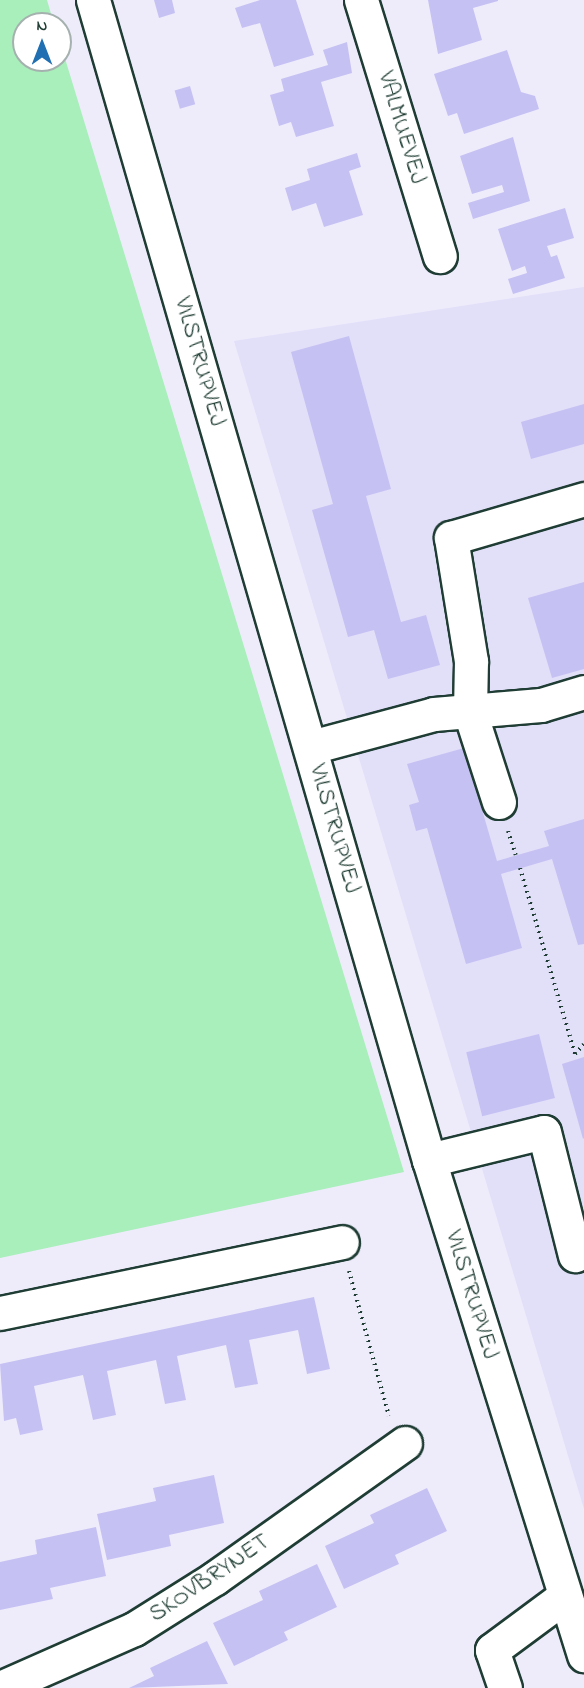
<!DOCTYPE html>
<style>
body{margin:0}
#map{position:relative;width:584px;height:1688px;overflow:hidden;background:#eeecfb;font-family:"Indie Flower",sans-serif}
div>[style]{position:absolute}
.built>*{inset:0;background:#e2dff9}
.green>*{inset:0;background:#a9efbb}
.building>*{inset:0;background:#c6c1f3;transform-origin:0 0}
.path>*{height:4px;margin-top:-2px;transform-origin:0;background:repeating-linear-gradient(90deg,#1f3d34 0 1.5px,transparent 0 6px)}
.roads{filter:drop-shadow(2px 0 #1f3d34) drop-shadow(-2px 0 #1f3d34) drop-shadow(0 2px #1f3d34) drop-shadow(0 -2px #1f3d34)}
.minor>*{height:33px;margin:-16.5px;padding:0 16.5px;transform-origin:16.5px;border-radius:16.5px;background:#fff}
span{translate:-50% -50%;white-space:nowrap;text-align:center;line-height:1.15;-webkit-text-stroke:4.5px #fff;paint-order:stroke}
.street-label{font-size:24px;color:#1f3d34}
.north{position:absolute;left:12px;top:12px;width:60px;height:60px;box-sizing:border-box;background:#fff;border:2px solid #a5b1ae;border-radius:50%;rotate:0deg;font-size:16px;font-weight:700;line-height:24px;text-align:center;color:#1f3d34}
.north::after{content:'';display:block;margin:auto;width:21px;height:27px;background:#1f6fb2;clip-path:polygon(50% 0,100% 100%,50% 72%,0 100%)}
</style>
<div id="map">
<div class="built">
<i style="clip-path:polygon(584px 287px,584px 1509px,234px 341px)"></i>
</div>
<div class="green">
<i style="clip-path:polygon(0 0,47px 0,54px 24px,24px 24px,24px 60px,60px 60px,60px 42px,404px 1172px,0 1258px)"></i>
</div>
<div class="building">
<i style="clip-path:polygon(154px 0,172px 0,175px 13px,159px 18px)"></i>
<i style="clip-path:polygon(260px 0,296px 0,314px 55px,274px 67px,260px 23px,242px 28px,235px 8px)"></i>
<i style="clip-path:polygon(428px 0,498px 0,498px 1px,473px 8px,482px 40px,438px 54px)"></i>
<i style="clip-path:polygon(347px 42px,352px 73px,321px 82px,334px 126px,296px 137px,291px 122px,279px 126px,270px 95px,284px 91px,281px 79px,328px 65px,323px 50px)"></i>
<i style="clip-path:polygon(507px 50px,521px 92px,535px 96px,539px 109px,464px 134px,457px 113px,448px 116px,434px 74px)"></i>
<i style="left:190px;top:86px;width:19px;height:16px;rotate:74deg"></i>
<i style="clip-path:polygon(513px 137px,530px 201px,473px 219px,468px 203px,504px 192px,502px 185px,472px 194px,460px 156px)"></i>
<i style="clip-path:polygon(357px 153px,361px 167px,349px 171px,363px 215px,324px 227px,316px 203px,292px 211px,285px 188px,310px 180px,307px 169px)"></i>
<i style="clip-path:polygon(565px 208px,574px 238px,547px 246px,551px 257px,557px 255px,565px 278px,513px 294px,508px 279px,527px 273px,525px 266px,512px 271px,498px 229px)"></i>
<i style="clip-path:polygon(349px 336px,391px 489px,366px 496px,401px 622px,426px 615px,440px 665px,388px 679px,374px 630px,348px 637px,312px 510px,333px 504px,291px 352px)"></i>
<i style="clip-path:polygon(584px 404px,584px 444px,531px 459px,521px 422px)"></i>
<i style="clip-path:polygon(584px 582px,584px 669px,552px 678px,528px 598px)"></i>
<i style="clip-path:polygon(464px 748px,497px 861px,549px 846px,544px 831px,584px 819px,584px 944px,578px 945px,552px 859px,501px 874px,522px 948px,466px 964px,427px 828px,416px 831px,409px 805px,419px 802px,407px 764px)"></i>
<i style="left:539px;top:1034px;width:66px;height:75px;rotate:76deg"></i>
<i style="clip-path:polygon(584px 1057px,584px 1138px,583px 1139px,562px 1064px)"></i>
<i style="clip-path:polygon(314px 1297px,330px 1369px,307px 1374px,298px 1330px,249px 1340px,258px 1384px,235px 1388px,226px 1345px,177px 1356px,186px 1400px,165px 1404px,156px 1360px,107px 1371px,116px 1415px,93px 1420px,83px 1375px,34px 1386px,43px 1430px,20px 1435px,16px 1418px,4px 1421px,0 1364px)"></i>
<i style="clip-path:polygon(214px 1475px,224px 1523px,169px 1535px,171px 1546px,107px 1560px,97px 1514px,156px 1501px,153px 1488px)"></i>
<i style="clip-path:polygon(427px 1488px,447px 1531px,395px 1555px,399px 1564px,344px 1589px,325px 1546px,374px 1523px,370px 1515px)"></i>
<i style="clip-path:polygon(96px 1527px,106px 1576px,50px 1588px,53px 1599px,0 1610px,0 1562px,37px 1554px,35px 1540px)"></i>
<i style="clip-path:polygon(317px 1564px,337px 1607px,284px 1632px,288px 1640px,234px 1666px,213px 1623px,263px 1600px,259px 1591px)"></i>
<i style="clip-path:polygon(207px 1641px,228px 1684px,129px 1688px,154px 1676px,150px 1668px)"></i>
</div>
<div class="path">
<i style="left:508px;top:831px;width:25px;rotate:72deg"></i>
<i style="left:520px;top:868px;width:194px;rotate:73.5deg"></i>
<i style="left:575px;top:1054px;width:13px;rotate:-48deg"></i>
<i style="left:349px;top:1271px;width:150px;rotate:74.6deg"></i>
</div>
<div class="roads">
<div class="minor">
<i style="left:93px;top:0;width:1208px;rotate:73.85deg"></i>
<i style="left:429px;top:1160px;width:519px;rotate:72.61deg"></i>
<i style="left:361px;top:0;width:268px;rotate:72.9deg"></i>
<i style="left:311px;top:747px;width:127px;rotate:-15deg"></i>
<i style="left:434px;top:714px;width:107px;rotate:-4.8deg"></i>
<i style="left:541px;top:705px;width:45px;rotate:-16.8deg"></i>
<i style="left:499px;top:802px;width:95px;rotate:-107.9deg"></i>
<i style="left:470px;top:712px;width:51px;rotate:-88.9deg"></i>
<i style="left:471px;top:661px;width:125px;rotate:-99.2deg"></i>
<i style="left:451px;top:538px;width:139px;rotate:-16.3deg"></i>
<i style="left:429px;top:1160px;width:118px;rotate:-13.7deg"></i>
<i style="left:544px;top:1132px;width:127px;rotate:75.9deg"></i>
<i style="left:0;top:1313px;width:349px;rotate:-11.7deg"></i>
<i style="left:0;top:1688px;width:146px;rotate:-23.8deg"></i>
<i style="left:134px;top:1629px;width:96px;rotate:-32.2deg"></i>
<i style="left:215px;top:1578px;width:233px;rotate:-35.4deg"></i>
<i style="left:505px;top:1688px;width:40px;rotate:-108.9deg"></i>
<i style="left:492px;top:1650px;width:91px;rotate:-36.5deg"></i>
</div>
</div>
<div class="street-label">
<span style="left:401px;top:128px;rotate:73deg">VALMUEVEJ</span>
<span style="left:199px;top:362px;rotate:74deg">VILSTRUPVEJ</span>
<span style="left:334px;top:829px;rotate:74deg">VILSTRUPVEJ</span>
<span style="left:471px;top:1295px;rotate:73deg">VILSTRUPVEJ</span>
<span style="left:210px;top:1579px;rotate:-34deg">SKOVBRYNET</span>
</div>
<div class="north">N</div>
</div>
